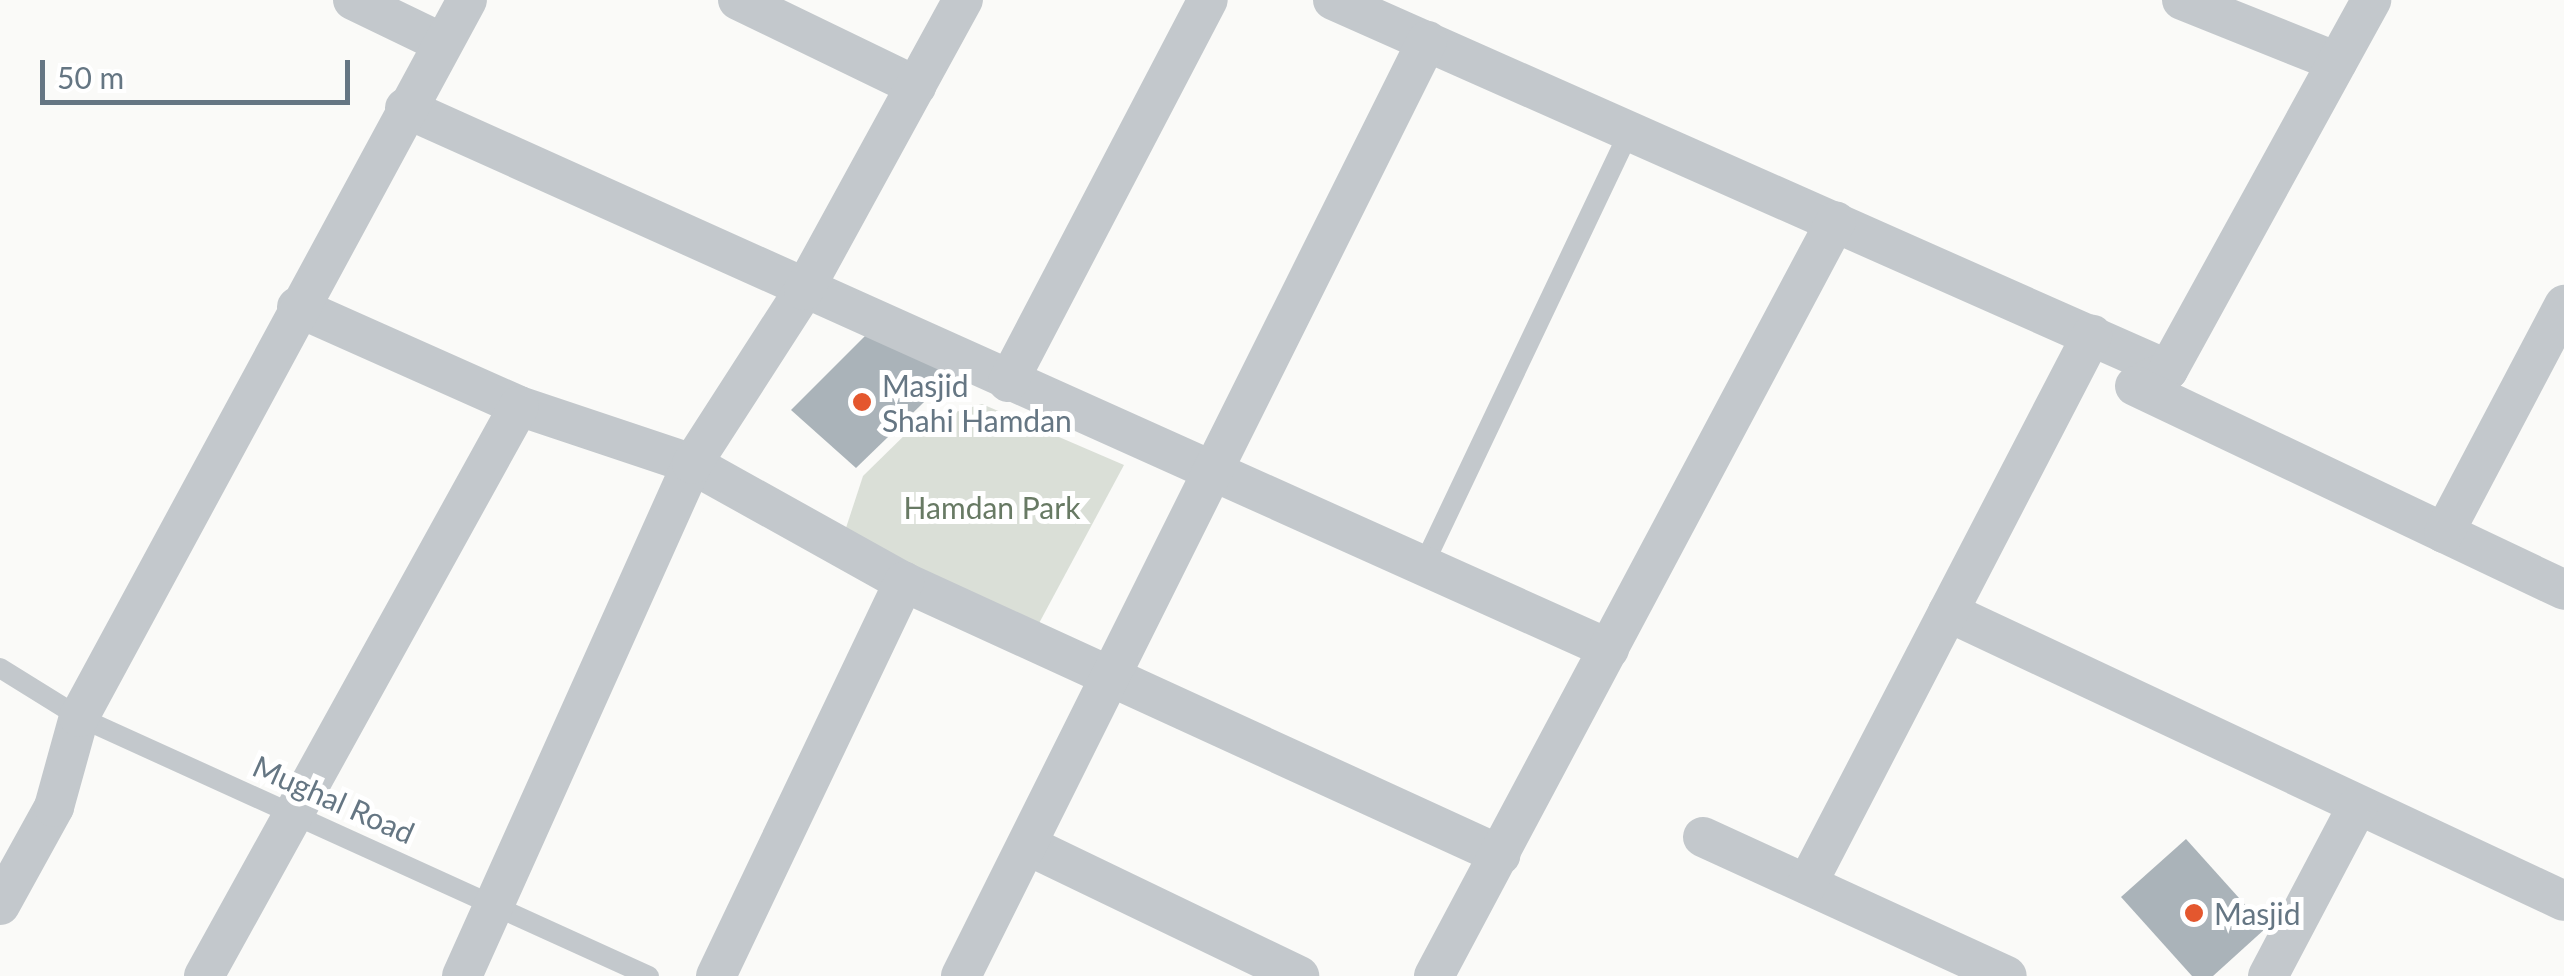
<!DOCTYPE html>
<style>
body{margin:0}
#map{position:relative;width:2564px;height:976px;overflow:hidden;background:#fafaf8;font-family:Lato,sans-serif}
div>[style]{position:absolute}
.green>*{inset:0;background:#dadfd7}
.building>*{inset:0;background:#aab3b9}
.lane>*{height:20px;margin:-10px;padding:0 10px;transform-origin:10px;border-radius:10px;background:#c3c8cc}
.street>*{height:40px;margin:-20px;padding:0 20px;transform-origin:20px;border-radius:20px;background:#c3c8cc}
.dots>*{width:28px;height:28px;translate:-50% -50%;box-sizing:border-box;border:5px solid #fff;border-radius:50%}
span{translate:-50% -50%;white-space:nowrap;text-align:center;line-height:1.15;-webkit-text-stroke:10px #fff;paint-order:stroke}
.poi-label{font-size:30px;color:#657683}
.left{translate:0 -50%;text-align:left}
.park-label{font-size:30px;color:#687a64}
.street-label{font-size:30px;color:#657683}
.scale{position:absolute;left:40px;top:60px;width:310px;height:45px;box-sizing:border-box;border:5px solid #657683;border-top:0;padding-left:12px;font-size:30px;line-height:35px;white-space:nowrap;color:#657683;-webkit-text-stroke:8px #fff;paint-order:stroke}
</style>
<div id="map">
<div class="green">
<i style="clip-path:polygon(982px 404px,1124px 465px,1037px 627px,842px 540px,863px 476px,916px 424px)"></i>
</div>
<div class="building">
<i style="clip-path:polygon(872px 329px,955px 372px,856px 468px,791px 410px)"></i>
<i style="clip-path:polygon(2186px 839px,2266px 928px,2213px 976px,2192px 976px,2121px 897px)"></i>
</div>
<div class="lane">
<i style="left:1423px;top:566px;width:482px;rotate:-64.6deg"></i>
<i style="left:0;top:668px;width:93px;rotate:31.8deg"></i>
<i style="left:79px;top:717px;width:626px;rotate:24.44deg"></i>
</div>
<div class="street">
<i style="left:353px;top:0;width:99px;rotate:25.8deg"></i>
<i style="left:738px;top:0;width:198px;rotate:25.8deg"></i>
<i style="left:1333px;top:0;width:913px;rotate:23.9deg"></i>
<i style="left:2182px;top:0;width:167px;rotate:21.8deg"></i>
<i style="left:405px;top:108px;width:1320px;rotate:24.2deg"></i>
<i style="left:297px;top:307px;width:243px;rotate:24deg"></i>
<i style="left:519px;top:406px;width:182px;rotate:18.5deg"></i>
<i style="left:692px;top:464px;width:243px;rotate:29.1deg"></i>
<i style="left:904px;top:582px;width:656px;rotate:24.61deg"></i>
<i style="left:2147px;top:380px;width:23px;rotate:-25deg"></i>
<i style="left:2168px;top:370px;width:422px;rotate:-61.2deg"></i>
<i style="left:1008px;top:382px;width:431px;rotate:-62.4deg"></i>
<i style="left:2135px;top:386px;width:475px;rotate:25.4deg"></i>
<i style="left:2444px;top:533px;width:258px;rotate:-62.2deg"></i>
<i style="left:1948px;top:612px;width:680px;rotate:25.13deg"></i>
<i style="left:1703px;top:837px;width:334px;rotate:24.6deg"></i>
<i style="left:1029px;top:846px;width:300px;rotate:25.7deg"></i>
<i style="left:1807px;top:884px;width:619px;rotate:-62.57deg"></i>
<i style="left:0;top:905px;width:112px;rotate:-61.1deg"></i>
<i style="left:54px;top:807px;width:93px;rotate:-74.5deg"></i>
<i style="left:79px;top:717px;width:815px;rotate:-61.58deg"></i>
<i style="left:204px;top:976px;width:651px;rotate:-61.07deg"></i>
<i style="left:462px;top:976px;width:561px;rotate:-65.81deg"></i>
<i style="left:692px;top:464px;width:207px;rotate:-57.2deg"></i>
<i style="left:804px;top:290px;width:331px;rotate:-61.3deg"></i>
<i style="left:716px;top:976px;width:437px;rotate:-64.5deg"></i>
<i style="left:961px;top:976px;width:1045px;rotate:-63.51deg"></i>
<i style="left:1434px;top:976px;width:855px;rotate:-61.97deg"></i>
<i style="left:2268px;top:976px;width:193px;rotate:-62.2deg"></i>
</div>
<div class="dots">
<i style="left:862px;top:402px;background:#e4572e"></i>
<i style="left:2194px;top:913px;background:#e4572e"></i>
</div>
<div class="poi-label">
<span class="left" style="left:882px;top:402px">Masjid<br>Shahi Hamdan</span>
<span class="left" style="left:2214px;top:913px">Masjid</span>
</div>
<div class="park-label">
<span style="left:992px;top:507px">Hamdan Park</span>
</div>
<div class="street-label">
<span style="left:334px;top:799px;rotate:24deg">Mughal Road</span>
</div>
<div class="scale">50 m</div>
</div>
